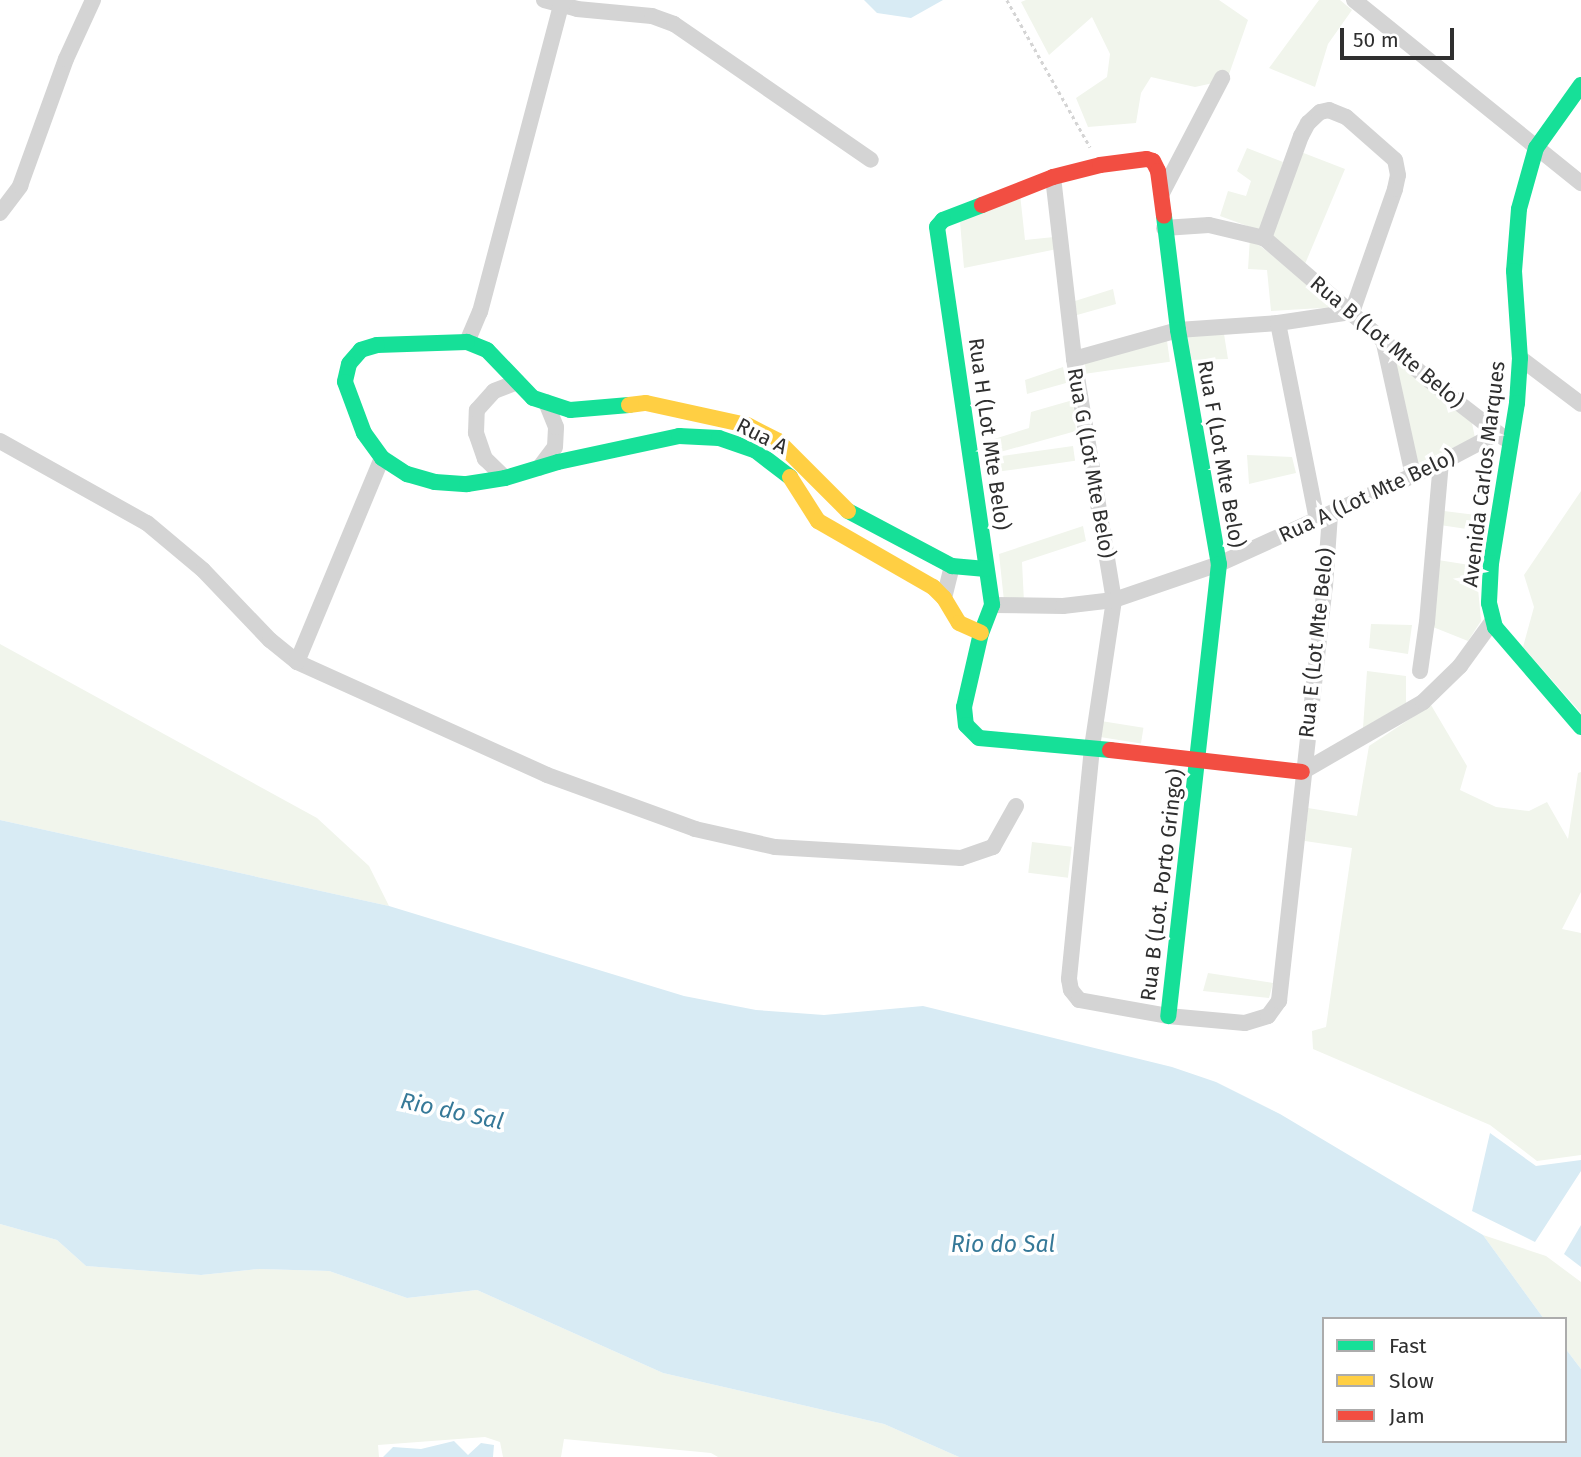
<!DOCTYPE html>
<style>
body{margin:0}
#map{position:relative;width:1581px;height:1457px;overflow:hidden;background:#fff;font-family:"Fira Sans",sans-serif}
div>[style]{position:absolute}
.green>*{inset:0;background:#f1f5ec;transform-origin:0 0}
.water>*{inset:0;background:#d8ebf4}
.path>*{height:2.5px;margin-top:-1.25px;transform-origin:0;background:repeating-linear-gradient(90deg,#d4d4d4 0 3.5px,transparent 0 7px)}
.street>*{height:16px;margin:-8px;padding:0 8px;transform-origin:8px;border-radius:8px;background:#d4d4d4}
.fast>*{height:16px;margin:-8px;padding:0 8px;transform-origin:8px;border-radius:8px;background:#16e098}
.slow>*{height:16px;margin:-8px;padding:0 8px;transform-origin:8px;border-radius:8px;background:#ffcf43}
.jam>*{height:16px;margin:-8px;padding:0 8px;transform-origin:8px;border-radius:8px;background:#f24e42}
span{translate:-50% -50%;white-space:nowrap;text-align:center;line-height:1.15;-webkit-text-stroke:7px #fff;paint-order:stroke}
.street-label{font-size:21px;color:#2f2f2f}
.water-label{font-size:23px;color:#367998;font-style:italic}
.legend{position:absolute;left:1322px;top:1317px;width:245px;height:126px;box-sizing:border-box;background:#fff;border:2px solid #acacac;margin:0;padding:9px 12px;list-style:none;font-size:21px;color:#2f2f2f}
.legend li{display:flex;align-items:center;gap:14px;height:35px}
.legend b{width:35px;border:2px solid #acacac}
.scale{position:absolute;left:1340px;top:28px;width:114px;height:32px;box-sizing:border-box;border:4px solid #2f2f2f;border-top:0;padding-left:9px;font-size:21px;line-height:24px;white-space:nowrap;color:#2f2f2f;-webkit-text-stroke:5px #fff;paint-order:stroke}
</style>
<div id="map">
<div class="green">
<i style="clip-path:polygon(1026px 0,1219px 0,1248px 20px,1227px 80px,1195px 87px,1151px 77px,1141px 93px,1136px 123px,1088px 127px,1076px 98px,1107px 77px,1110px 54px,1092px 17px,1049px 55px,1021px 2px)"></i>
<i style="clip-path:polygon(1319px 0,1340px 0,1352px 10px,1328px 44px,1315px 87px,1269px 68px)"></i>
<i style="clip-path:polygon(1247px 148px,1283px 162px,1261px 231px,1220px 216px,1228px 191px,1246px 196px,1251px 181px,1237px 171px)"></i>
<i style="clip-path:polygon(1301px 152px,1345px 169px,1305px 264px,1271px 238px)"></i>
<i style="clip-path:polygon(1020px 194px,1025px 240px,1054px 237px,1057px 249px,964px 268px,960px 222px)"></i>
<i style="clip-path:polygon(1250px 238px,1338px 307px,1271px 311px,1267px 270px,1248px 269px)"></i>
<i style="clip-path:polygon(1113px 289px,1116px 304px,1077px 315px,1075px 301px)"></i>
<i style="clip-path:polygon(1183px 334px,1224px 334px,1228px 359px,1187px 360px)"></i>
<i style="left:1167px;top:341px;width:21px;height:87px;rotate:82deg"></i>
<i style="clip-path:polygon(1394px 359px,1472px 423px,1475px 438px,1416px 464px)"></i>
<i style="clip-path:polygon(1063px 367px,1066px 383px,1027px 394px,1025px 380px)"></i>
<i style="clip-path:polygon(1073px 400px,1076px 431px,993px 454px,991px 440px,1029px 428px,1031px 412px)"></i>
<i style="left:1073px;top:446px;width:15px;height:88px;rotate:82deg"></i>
<i style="clip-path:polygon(1247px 455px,1292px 457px,1296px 473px,1249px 484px)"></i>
<i style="clip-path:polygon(1581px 491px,1581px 713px,1523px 647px,1534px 607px,1524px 575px)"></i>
<i style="clip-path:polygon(1444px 511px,1484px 516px,1480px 531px,1440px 525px)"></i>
<i style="clip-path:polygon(1083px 526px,1086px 541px,1022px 562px,1024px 602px,1004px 601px,999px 554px)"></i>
<i style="clip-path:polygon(1438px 560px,1476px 566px,1481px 621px,1468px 641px,1433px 627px)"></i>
<i style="clip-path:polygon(1371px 624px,1412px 625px,1408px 654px,1369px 648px)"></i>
<i style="clip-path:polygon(0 644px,317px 818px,369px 866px,389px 906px,0 820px)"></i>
<i style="clip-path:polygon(1367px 671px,1406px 676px,1406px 703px,1363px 728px)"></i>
<i style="clip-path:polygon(1431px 705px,1467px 766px,1460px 790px,1496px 807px,1529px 811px,1547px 802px,1568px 839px,1578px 773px,1581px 772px,1581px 892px,1562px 929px,1581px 933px,1581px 1155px,1537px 1161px,1490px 1125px,1313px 1049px,1312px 1031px,1326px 1027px,1352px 848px,1305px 841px,1308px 808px,1357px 816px,1369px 746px)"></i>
<i style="left:1101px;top:721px;width:43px;height:16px;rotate:9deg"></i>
<i style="left:1032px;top:842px;width:40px;height:31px;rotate:7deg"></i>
<i style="clip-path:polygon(1208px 973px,1273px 983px,1269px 998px,1203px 991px)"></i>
<i style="clip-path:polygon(0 1224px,57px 1240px,86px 1266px,201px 1275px,259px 1269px,329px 1271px,407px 1298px,477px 1290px,663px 1373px,884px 1424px,959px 1457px,718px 1457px,711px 1453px,564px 1439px,561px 1457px,503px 1457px,500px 1442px,485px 1437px,378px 1445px,379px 1457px,0 1457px)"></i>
<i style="clip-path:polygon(1483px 1235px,1546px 1256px,1581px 1282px,1581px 1369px,1565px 1348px,1565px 1319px,1544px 1319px)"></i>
</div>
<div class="water">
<i style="clip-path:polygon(864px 0,943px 0,911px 18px,877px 13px)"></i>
<i style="clip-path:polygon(0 820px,389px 906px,684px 996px,756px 1010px,824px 1015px,923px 1006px,1172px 1067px,1216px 1082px,1280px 1114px,1483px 1235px,1544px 1319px,1324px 1319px,1324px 1441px,1565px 1441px,1565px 1348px,1581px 1369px,1581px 1457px,959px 1457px,884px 1424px,663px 1373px,477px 1290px,407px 1298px,329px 1271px,259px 1269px,201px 1275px,86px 1266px,57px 1240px,0 1224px)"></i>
<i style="clip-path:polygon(1490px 1133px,1536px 1166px,1581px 1160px,1581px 1171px,1535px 1242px,1472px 1211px)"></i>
<i style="clip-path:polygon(1581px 1225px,1581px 1267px,1564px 1254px)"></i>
<i style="clip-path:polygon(454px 1441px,468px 1455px,481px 1443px,494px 1445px,493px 1457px,383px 1457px,393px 1447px,421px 1449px)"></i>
</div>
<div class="path">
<i style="left:1007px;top:0;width:169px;rotate:60.5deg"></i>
</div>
<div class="street">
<i style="left:544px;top:0;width:34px;rotate:15deg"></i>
<i style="left:577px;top:9px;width:75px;rotate:5.3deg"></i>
<i style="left:652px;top:16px;width:23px;rotate:20deg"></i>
<i style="left:674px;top:24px;width:239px;rotate:34.6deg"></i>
<i style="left:1354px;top:0;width:292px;rotate:38.9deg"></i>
<i style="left:1053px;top:177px;width:183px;rotate:83.4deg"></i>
<i style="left:1074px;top:359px;width:244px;rotate:80.6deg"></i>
<i style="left:1114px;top:600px;width:150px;rotate:98.5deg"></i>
<i style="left:1092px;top:748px;width:232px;rotate:95.7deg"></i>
<i style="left:1069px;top:979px;width:11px;rotate:80deg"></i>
<i style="left:1071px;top:990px;width:13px;rotate:51deg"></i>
<i style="left:1079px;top:1000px;width:90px;rotate:10.2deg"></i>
<i style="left:1168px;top:1016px;width:77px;rotate:5.2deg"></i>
<i style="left:1245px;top:1023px;width:24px;rotate:-17deg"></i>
<i style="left:1268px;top:1016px;width:19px;rotate:-54deg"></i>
<i style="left:1279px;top:1001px;width:418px;rotate:-83.7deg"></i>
<i style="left:1325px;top:586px;width:71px;rotate:-86deg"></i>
<i style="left:1162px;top:193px;width:130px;rotate:-62.4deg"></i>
<i style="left:0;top:213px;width:34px;rotate:-53deg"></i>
<i style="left:20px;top:186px;width:135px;rotate:-70.1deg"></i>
<i style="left:66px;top:59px;width:65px;rotate:-65.4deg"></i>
<i style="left:1164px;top:228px;width:45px;rotate:-3.8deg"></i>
<i style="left:1209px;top:225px;width:57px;rotate:13.3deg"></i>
<i style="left:1264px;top:238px;width:218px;rotate:40.7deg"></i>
<i style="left:1429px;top:380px;width:95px;rotate:37.7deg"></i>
<i style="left:1278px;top:323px;width:201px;rotate:78.8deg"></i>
<i style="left:1383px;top:339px;width:140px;rotate:77.6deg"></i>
<i style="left:467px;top:342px;width:33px;rotate:-67deg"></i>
<i style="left:480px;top:312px;width:318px;rotate:-75.2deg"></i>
<i style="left:1520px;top:358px;width:76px;rotate:37deg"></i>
<i style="left:1074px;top:359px;width:108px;rotate:-15.6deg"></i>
<i style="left:1178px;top:330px;width:100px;rotate:-4deg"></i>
<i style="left:1278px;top:323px;width:75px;rotate:-8.5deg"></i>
<i style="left:1352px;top:312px;width:130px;rotate:-70.7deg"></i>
<i style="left:1395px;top:189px;width:14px;rotate:-78deg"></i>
<i style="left:1398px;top:175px;width:15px;rotate:-101deg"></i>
<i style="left:1395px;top:160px;width:65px;rotate:-138.7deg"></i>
<i style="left:1346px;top:117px;width:18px;rotate:-158deg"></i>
<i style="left:1329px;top:110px;width:9px;rotate:167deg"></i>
<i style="left:1320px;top:112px;width:16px;rotate:137deg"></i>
<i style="left:1308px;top:123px;width:15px;rotate:118deg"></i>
<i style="left:1301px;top:136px;width:109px;rotate:109.9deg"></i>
<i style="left:0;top:441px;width:168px;rotate:29.2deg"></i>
<i style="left:147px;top:523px;width:73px;rotate:40deg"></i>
<i style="left:203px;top:570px;width:97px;rotate:46.3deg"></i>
<i style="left:270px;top:640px;width:35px;rotate:39deg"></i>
<i style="left:297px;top:662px;width:274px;rotate:24.3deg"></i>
<i style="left:547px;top:775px;width:158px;rotate:20deg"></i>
<i style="left:695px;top:829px;width:82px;rotate:12.7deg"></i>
<i style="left:775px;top:847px;width:186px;rotate:3.4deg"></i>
<i style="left:961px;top:858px;width:34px;rotate:-19deg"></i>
<i style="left:993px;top:847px;width:47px;rotate:-60.7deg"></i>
<i style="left:539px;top:468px;width:26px;rotate:-53deg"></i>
<i style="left:555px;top:447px;width:20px;rotate:-87deg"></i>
<i style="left:556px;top:427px;width:27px;rotate:-112deg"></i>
<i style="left:505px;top:478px;width:28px;rotate:-136deg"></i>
<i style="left:485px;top:459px;width:28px;rotate:-109deg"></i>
<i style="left:476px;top:433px;width:23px;rotate:-88deg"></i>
<i style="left:477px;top:410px;width:25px;rotate:-48deg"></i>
<i style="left:494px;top:391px;width:25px;rotate:-21deg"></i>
<i style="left:944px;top:598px;width:33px;rotate:-76deg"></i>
<i style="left:992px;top:605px;width:71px;rotate:0.8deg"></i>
<i style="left:1063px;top:606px;width:51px;rotate:-6.7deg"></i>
<i style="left:1114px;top:600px;width:111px;rotate:-18.9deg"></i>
<i style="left:1219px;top:564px;width:244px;rotate:-24.5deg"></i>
<i style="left:1441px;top:463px;width:64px;rotate:-27.8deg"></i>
<i style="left:297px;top:662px;width:221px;rotate:-67.4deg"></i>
<i style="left:1420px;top:671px;width:49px;rotate:-81.9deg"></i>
<i style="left:1427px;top:622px;width:160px;rotate:-85deg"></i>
<i style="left:1302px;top:772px;width:140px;rotate:-30deg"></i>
<i style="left:1423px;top:702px;width:52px;rotate:-44.2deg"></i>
<i style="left:1460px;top:666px;width:54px;rotate:-54deg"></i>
</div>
<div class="fast">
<i style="left:1581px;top:85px;width:77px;rotate:125.5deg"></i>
<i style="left:1536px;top:148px;width:63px;rotate:105.6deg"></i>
<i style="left:1519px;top:209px;width:62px;rotate:94.6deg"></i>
<i style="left:1514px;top:271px;width:87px;rotate:86.1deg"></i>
<i style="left:1520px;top:358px;width:45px;rotate:93.8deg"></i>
<i style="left:1517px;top:403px;width:162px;rotate:99.2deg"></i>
<i style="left:1491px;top:563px;width:40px;rotate:92.9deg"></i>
<i style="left:1489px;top:603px;width:25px;rotate:76deg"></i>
<i style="left:1495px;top:627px;width:132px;rotate:49.3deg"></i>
<i style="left:982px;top:205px;width:42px;rotate:159deg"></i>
<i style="left:943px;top:220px;width:9px;rotate:131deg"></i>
<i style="left:937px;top:227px;width:382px;rotate:81.7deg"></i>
<i style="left:992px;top:605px;width:30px;rotate:111deg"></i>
<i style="left:981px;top:633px;width:76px;rotate:102.9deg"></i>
<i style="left:964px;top:707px;width:18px;rotate:84deg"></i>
<i style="left:966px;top:725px;width:18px;rotate:45deg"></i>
<i style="left:979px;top:738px;width:132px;rotate:5.2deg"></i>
<i style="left:1164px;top:216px;width:115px;rotate:83deg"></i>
<i style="left:1178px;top:330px;width:238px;rotate:80.1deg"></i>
<i style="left:1219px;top:564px;width:455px;rotate:96.4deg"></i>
<i style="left:629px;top:405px;width:59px;rotate:175.2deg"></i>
<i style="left:570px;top:410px;width:39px;rotate:-162deg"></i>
<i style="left:533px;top:398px;width:66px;rotate:-133.8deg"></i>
<i style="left:487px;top:350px;width:22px;rotate:-158deg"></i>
<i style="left:467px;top:342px;width:90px;rotate:178.1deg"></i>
<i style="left:377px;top:345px;width:17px;rotate:163deg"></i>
<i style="left:361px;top:350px;width:18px;rotate:131deg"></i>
<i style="left:349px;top:364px;width:18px;rotate:103deg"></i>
<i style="left:345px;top:382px;width:54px;rotate:69.6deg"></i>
<i style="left:364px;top:433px;width:31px;rotate:54deg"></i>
<i style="left:382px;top:458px;width:30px;rotate:33deg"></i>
<i style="left:407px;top:474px;width:29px;rotate:16deg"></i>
<i style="left:435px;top:482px;width:32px;rotate:4deg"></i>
<i style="left:467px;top:484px;width:38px;rotate:-9deg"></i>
<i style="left:505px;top:478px;width:55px;rotate:-16.8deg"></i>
<i style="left:558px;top:462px;width:124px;rotate:-12.1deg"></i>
<i style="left:679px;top:436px;width:40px;rotate:2.9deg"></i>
<i style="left:719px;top:438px;width:39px;rotate:19deg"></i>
<i style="left:756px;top:451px;width:43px;rotate:37.4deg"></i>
<i style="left:848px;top:511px;width:118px;rotate:27.9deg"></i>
<i style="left:952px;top:566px;width:34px;rotate:5deg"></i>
</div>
<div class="slow">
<i style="left:629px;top:405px;width:17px;rotate:-7deg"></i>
<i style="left:646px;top:403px;width:103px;rotate:12.3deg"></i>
<i style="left:747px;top:425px;width:35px;rotate:27deg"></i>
<i style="left:778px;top:441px;width:99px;rotate:45deg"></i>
<i style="left:790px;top:477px;width:52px;rotate:57.5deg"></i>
<i style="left:818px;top:521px;width:133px;rotate:29.9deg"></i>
<i style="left:933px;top:587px;width:16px;rotate:45deg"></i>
<i style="left:944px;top:598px;width:29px;rotate:59deg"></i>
<i style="left:959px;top:623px;width:24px;rotate:24deg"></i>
</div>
<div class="jam">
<i style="left:982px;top:205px;width:76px;rotate:-21.5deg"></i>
<i style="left:1053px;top:177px;width:49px;rotate:-14.3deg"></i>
<i style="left:1100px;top:165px;width:47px;rotate:-7.3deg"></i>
<i style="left:1147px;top:159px;width:6px;rotate:18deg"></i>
<i style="left:1153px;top:161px;width:11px;rotate:63deg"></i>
<i style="left:1158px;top:171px;width:45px;rotate:82.4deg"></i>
<i style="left:1110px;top:750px;width:193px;rotate:6.5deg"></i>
</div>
<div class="street-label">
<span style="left:1387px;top:342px;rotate:40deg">Rua B (Lot Mte Belo)</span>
<span style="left:989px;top:434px;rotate:82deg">Rua H (Lot Mte Belo)</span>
<span style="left:762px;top:436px;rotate:27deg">Rua A</span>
<span style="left:1221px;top:454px;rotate:80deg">Rua F (Lot Mte Belo)</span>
<span style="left:1091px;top:463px;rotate:80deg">Rua G (Lot Mte Belo)</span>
<span style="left:1484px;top:474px;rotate:-83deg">Avenida Carlos Marques</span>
<span style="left:1367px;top:496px;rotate:-25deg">Rua A (Lot Mte Belo)</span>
<span style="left:1316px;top:643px;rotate:-84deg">Rua E (Lot Mte Belo)</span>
<span style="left:1162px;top:885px;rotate:-83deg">Rua B (Lot. Porto Gringo)</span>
</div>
<div class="water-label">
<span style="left:452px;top:1111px;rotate:12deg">Rio do Sal</span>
<span style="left:1003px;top:1244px">Rio do Sal</span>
</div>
<ul class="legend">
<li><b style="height:9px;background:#16e098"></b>Fast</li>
<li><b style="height:9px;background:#ffcf43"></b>Slow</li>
<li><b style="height:9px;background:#f24e42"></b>Jam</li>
</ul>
<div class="scale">50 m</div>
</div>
